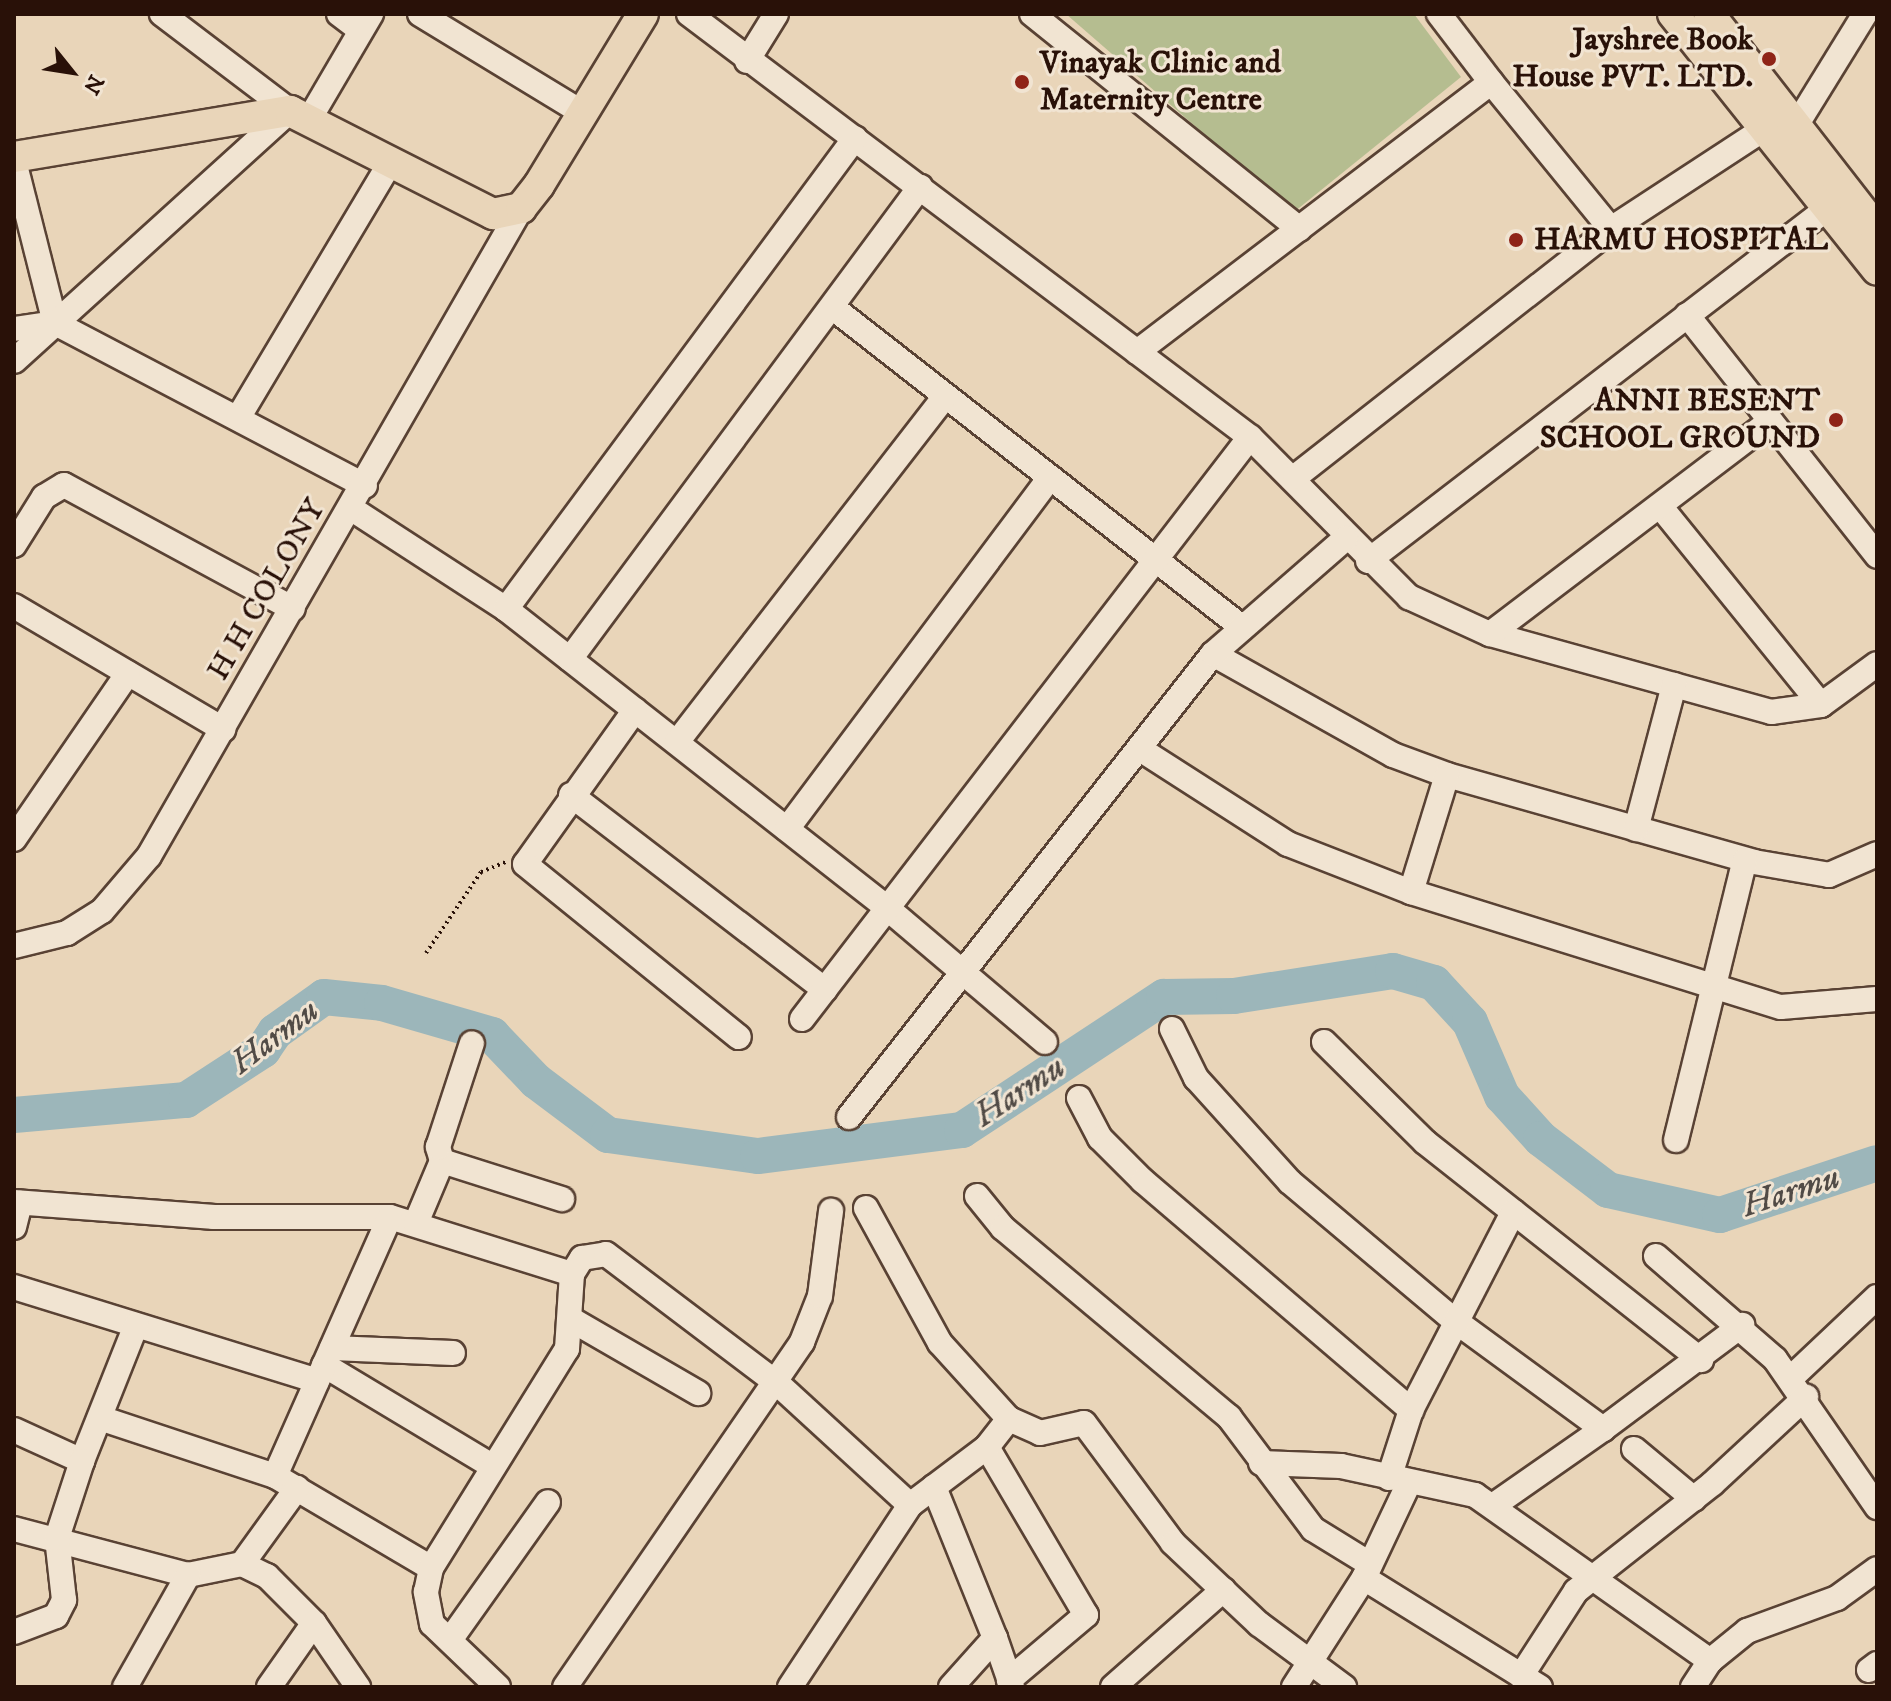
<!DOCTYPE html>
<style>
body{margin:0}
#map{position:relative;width:1891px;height:1701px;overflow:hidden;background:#e9d5b9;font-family:"IM FELL DW Pica",serif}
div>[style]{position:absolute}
.green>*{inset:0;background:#b5bd90}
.river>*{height:36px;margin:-18px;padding:0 18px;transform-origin:18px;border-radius:18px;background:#9cb6ba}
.path>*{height:4px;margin-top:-2px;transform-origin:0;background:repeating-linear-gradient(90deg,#291108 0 2px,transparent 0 6px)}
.roads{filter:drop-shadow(2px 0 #594234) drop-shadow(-2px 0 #594234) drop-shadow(0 2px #594234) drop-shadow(0 -2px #594234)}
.minor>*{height:24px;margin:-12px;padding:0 12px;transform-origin:12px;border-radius:12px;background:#f1e4d2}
.major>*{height:30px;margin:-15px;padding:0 15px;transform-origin:15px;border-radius:15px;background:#e9d5b9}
.dots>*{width:22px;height:22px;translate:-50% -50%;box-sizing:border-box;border:4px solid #f1e4d2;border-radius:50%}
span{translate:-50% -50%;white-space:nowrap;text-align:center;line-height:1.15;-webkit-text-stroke:6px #f1e4d2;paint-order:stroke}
.poi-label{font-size:32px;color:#291108;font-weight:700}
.right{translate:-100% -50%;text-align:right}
.left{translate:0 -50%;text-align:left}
.street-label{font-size:32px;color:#291108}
.water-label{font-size:34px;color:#514b46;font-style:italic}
.frame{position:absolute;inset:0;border:16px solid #291108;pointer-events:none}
.north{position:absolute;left:32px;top:32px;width:80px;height:80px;-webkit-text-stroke:6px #f1e4d2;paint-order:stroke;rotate:120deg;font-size:22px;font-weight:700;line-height:32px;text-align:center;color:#291108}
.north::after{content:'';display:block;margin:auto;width:28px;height:36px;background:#291108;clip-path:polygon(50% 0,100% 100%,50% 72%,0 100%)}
</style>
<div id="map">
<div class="green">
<i style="clip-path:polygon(1066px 14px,1414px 14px,1461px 77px,1294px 212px)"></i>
</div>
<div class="river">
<i style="left:14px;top:1115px;width:173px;rotate:-5deg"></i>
<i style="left:186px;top:1100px;width:92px;rotate:-33deg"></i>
<i style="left:263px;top:1050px;width:22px;rotate:-56deg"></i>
<i style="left:275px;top:1032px;width:60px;rotate:-35.5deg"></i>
<i style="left:324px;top:997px;width:58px;rotate:5.9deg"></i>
<i style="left:382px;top:1003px;width:115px;rotate:16.2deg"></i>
<i style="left:492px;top:1035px;width:64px;rotate:46.3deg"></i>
<i style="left:536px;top:1081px;width:90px;rotate:36.9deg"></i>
<i style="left:608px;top:1135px;width:151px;rotate:8deg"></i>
<i style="left:758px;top:1156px;width:206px;rotate:-7.3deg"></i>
<i style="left:962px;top:1130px;width:242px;rotate:-33.4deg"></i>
<i style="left:1164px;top:997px;width:70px;rotate:-0.8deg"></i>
<i style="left:1234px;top:996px;width:161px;rotate:-8.9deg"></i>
<i style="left:1393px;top:971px;width:43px;rotate:16.3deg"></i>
<i style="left:1434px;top:983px;width:53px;rotate:47.3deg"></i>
<i style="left:1470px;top:1022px;width:81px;rotate:66.6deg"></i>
<i style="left:1502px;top:1096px;width:58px;rotate:47.8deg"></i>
<i style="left:1541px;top:1139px;width:84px;rotate:37.3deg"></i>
<i style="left:1608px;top:1190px;width:115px;rotate:12.6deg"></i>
<i style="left:1720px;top:1215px;width:165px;rotate:-18.3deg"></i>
</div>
<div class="path">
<i style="left:426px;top:953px;width:98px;rotate:-55.8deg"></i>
<i style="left:481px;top:872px;width:27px;rotate:-22deg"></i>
</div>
<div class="roads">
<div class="minor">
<i style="left:339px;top:14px;width:26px;rotate:37deg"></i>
<i style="left:420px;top:14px;width:191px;rotate:31.3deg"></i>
<i style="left:689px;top:14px;width:703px;rotate:37.02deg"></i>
<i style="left:1250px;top:437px;width:226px;rotate:45.2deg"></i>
<i style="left:1409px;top:597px;width:89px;rotate:24.6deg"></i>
<i style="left:1490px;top:634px;width:292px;rotate:15.5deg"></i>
<i style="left:1771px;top:712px;width:50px;rotate:-8deg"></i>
<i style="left:1821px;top:705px;width:69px;rotate:-36.2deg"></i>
<i style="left:1032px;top:14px;width:343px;rotate:38.8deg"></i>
<i style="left:1439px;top:14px;width:86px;rotate:52.6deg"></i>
<i style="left:747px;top:61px;width:55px;rotate:-58.3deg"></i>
<i style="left:310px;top:118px;width:121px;rotate:-59.6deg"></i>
<i style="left:1797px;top:124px;width:129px;rotate:-58.3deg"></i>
<i style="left:14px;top:161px;width:167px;rotate:75.8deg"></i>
<i style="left:55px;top:323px;width:350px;rotate:27.7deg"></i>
<i style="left:832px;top:307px;width:521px;rotate:37.99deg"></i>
<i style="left:1687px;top:315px;width:307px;rotate:51.7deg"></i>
<i style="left:14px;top:329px;width:41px;rotate:-8.3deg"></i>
<i style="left:1137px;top:352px;width:445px;rotate:-37.3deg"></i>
<i style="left:1491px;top:82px;width:190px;rotate:50.8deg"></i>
<i style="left:1611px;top:229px;width:183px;rotate:-33.2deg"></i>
<i style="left:14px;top:361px;width:372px;rotate:-42.2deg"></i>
<i style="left:290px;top:111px;width:161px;rotate:-142.8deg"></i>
<i style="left:238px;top:418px;width:300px;rotate:-59.2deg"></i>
<i style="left:1295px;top:477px;width:402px;rotate:-38.1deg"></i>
<i style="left:1660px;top:506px;width:256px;rotate:51deg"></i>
<i style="left:352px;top:509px;width:184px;rotate:33deg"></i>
<i style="left:506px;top:609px;width:484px;rotate:38.1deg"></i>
<i style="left:887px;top:908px;width:207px;rotate:40.3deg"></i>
<i style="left:14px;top:545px;width:57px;rotate:-58deg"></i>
<i style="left:44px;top:497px;width:23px;rotate:-31deg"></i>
<i style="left:64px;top:485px;width:260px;rotate:28.4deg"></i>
<i style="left:1368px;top:561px;width:581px;rotate:-37.52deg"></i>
<i style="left:14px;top:606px;width:243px;rotate:30.5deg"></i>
<i style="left:506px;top:609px;width:586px;rotate:-53.46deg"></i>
<i style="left:1490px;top:634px;width:350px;rotate:-37.2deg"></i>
<i style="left:1213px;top:654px;width:206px;rotate:29.3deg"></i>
<i style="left:1393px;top:755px;width:58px;rotate:20.3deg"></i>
<i style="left:1447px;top:775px;width:319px;rotate:15.8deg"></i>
<i style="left:1754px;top:862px;width:76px;rotate:9.8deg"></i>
<i style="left:1829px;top:875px;width:52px;rotate:-23.6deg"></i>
<i style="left:570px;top:659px;width:588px;rotate:-53.44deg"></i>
<i style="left:635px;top:710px;width:189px;rotate:125.5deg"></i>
<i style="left:525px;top:864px;width:275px;rotate:39deg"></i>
<i style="left:677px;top:742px;width:438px;rotate:-52.2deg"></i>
<i style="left:1143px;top:751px;width:172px;rotate:32.7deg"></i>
<i style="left:1288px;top:844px;width:132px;rotate:21.3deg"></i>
<i style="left:1411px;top:892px;width:387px;rotate:17.3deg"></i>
<i style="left:1781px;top:1007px;width:96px;rotate:-4.8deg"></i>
<i style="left:571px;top:795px;width:320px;rotate:37.5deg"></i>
<i style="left:787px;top:829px;width:439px;rotate:-53.2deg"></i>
<i style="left:1636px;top:829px;width:149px;rotate:-75.2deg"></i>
<i style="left:14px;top:839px;width:201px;rotate:-55.5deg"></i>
<i style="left:1411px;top:892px;width:122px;rotate:-72.9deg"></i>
<i style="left:14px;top:946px;width:55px;rotate:-13.8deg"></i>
<i style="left:67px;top:933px;width:41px;rotate:-32.2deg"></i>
<i style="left:102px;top:911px;width:72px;rotate:-49.5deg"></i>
<i style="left:149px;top:856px;width:747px;rotate:-60.14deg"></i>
<i style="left:802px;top:1019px;width:734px;rotate:-52.41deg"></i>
<i style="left:1172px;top:1029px;width:55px;rotate:63.9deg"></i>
<i style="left:1196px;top:1078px;width:140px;rotate:47.9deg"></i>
<i style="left:1290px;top:1182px;width:214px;rotate:40.1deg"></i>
<i style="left:1454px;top:1320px;width:185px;rotate:36.2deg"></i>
<i style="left:1603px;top:1429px;width:133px;rotate:145.1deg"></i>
<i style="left:1324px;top:1042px;width:142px;rotate:44.7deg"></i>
<i style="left:1425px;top:1142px;width:352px;rotate:38.3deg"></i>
<i style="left:1079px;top:1098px;width:45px;rotate:62.3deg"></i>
<i style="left:1100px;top:1138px;width:61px;rotate:45deg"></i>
<i style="left:1143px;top:1181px;width:353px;rotate:40.5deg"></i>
<i style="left:849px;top:1117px;width:589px;rotate:-51.83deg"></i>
<i style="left:1213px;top:654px;width:176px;rotate:-41.1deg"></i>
<i style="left:1676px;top:1140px;width:288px;rotate:-76.2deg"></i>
<i style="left:442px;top:1161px;width:126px;rotate:17.6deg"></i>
<i style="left:977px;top:1196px;width:41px;rotate:50.9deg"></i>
<i style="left:1003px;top:1228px;width:295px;rotate:39.9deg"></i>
<i style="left:1229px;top:1417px;width:140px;rotate:53.1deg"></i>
<i style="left:1313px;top:1529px;width:67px;rotate:31.6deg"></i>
<i style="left:14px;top:1202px;width:201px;rotate:4.3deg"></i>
<i style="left:214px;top:1217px;width:176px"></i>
<i style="left:390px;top:1217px;width:191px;rotate:17.4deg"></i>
<i style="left:572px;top:1274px;width:19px;rotate:-58deg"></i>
<i style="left:582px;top:1258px;width:24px;rotate:-9deg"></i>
<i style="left:606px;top:1254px;width:216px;rotate:37.1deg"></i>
<i style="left:778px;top:1384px;width:179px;rotate:42.5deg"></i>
<i style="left:866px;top:1208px;width:154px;rotate:61.3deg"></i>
<i style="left:940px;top:1343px;width:103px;rotate:47.8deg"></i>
<i style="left:1009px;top:1419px;width:34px;rotate:24deg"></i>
<i style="left:1040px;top:1433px;width:45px;rotate:-12.8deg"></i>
<i style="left:1084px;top:1423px;width:149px;rotate:53.4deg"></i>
<i style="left:1173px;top:1543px;width:118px;rotate:43.3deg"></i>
<i style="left:1259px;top:1624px;width:106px;rotate:36.5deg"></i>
<i style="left:416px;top:1223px;width:67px;rotate:-67.2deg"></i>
<i style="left:442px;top:1161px;width:15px;rotate:-106deg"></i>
<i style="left:438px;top:1147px;width:109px;rotate:-71.9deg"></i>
<i style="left:14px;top:1227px;width:25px;rotate:-76deg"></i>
<i style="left:1656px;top:1256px;width:157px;rotate:40.9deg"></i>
<i style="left:1775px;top:1359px;width:180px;rotate:55.4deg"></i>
<i style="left:14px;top:1287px;width:317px;rotate:17.2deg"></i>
<i style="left:572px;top:1320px;width:146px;rotate:30.1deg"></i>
<i style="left:332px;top:1348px;width:121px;rotate:2.4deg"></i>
<i style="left:324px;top:1365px;width:196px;rotate:31deg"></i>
<i style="left:1791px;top:1378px;width:118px;rotate:-43.3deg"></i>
<i style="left:100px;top:1418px;width:184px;rotate:18.3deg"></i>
<i style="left:275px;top:1476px;width:181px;rotate:30.5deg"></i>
<i style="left:1603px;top:1429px;width:174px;rotate:-36.8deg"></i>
<i style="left:14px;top:1430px;width:75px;rotate:24.5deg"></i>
<i style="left:82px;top:1461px;width:146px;rotate:-68.3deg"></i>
<i style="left:987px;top:1447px;width:195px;rotate:59.5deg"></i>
<i style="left:1086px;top:1615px;width:101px;rotate:139.8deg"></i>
<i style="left:1634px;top:1449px;width:78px;rotate:39.8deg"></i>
<i style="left:1261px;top:1463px;width:80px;rotate:2.1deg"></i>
<i style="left:1341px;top:1466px;width:137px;rotate:12.2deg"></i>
<i style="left:1475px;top:1495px;width:288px;rotate:35.2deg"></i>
<i style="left:275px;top:1476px;width:283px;rotate:-66.1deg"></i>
<i style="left:1389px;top:1478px;width:71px;rotate:-72.1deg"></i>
<i style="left:1411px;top:1410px;width:223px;rotate:-62.7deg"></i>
<i style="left:934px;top:1487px;width:163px;rotate:68deg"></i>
<i style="left:14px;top:1529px;width:180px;rotate:14.8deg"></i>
<i style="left:188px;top:1575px;width:55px;rotate:-11.5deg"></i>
<i style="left:242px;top:1564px;width:28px;rotate:26deg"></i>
<i style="left:267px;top:1576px;width:66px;rotate:45deg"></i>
<i style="left:314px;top:1623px;width:78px;rotate:55.5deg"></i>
<i style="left:242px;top:1564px;width:94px;rotate:-54.1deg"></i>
<i style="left:1364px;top:1578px;width:207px;rotate:31.8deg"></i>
<i style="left:14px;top:1632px;width:45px;rotate:-20.9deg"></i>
<i style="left:56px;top:1616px;width:18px;rotate:-63deg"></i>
<i style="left:64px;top:1600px;width:62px;rotate:-96.4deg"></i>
<i style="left:57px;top:1538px;width:81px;rotate:-72deg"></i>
<i style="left:450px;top:1640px;width:169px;rotate:-54.6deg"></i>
<i style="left:1869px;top:1670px;width:10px;rotate:-37deg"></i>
<i style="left:1521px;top:1676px;width:101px;rotate:-57.1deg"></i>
<i style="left:1576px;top:1591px;width:174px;rotate:-38.2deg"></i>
<i style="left:1713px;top:1483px;width:127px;rotate:-42.8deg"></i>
<i style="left:125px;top:1687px;width:129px;rotate:-60.6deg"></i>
<i style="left:269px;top:1687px;width:78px;rotate:-54.9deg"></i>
<i style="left:498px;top:1687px;width:91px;rotate:-136.3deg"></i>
<i style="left:432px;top:1624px;width:33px;rotate:-101deg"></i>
<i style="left:426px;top:1592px;width:25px;rotate:-78deg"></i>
<i style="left:431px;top:1568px;width:258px;rotate:-58.2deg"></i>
<i style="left:567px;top:1349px;width:75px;rotate:-86.2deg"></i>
<i style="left:565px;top:1687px;width:419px;rotate:-55.5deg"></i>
<i style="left:802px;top:1342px;width:49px;rotate:-68.6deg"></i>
<i style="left:820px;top:1296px;width:86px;rotate:-82.6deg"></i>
<i style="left:790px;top:1687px;width:218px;rotate:-56.6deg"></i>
<i style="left:910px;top:1505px;width:96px;rotate:-37deg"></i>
<i style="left:987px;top:1447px;width:36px;rotate:-52deg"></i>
<i style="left:951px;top:1687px;width:66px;rotate:-48.1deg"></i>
<i style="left:995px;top:1638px;width:52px;rotate:70.9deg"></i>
<i style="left:1113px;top:1687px;width:147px;rotate:-41.4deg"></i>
<i style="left:1294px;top:1687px;width:130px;rotate:-57.3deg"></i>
<i style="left:1364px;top:1578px;width:105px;rotate:-64.7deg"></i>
<i style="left:1693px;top:1687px;width:31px;rotate:-57deg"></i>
<i style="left:1710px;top:1661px;width:48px;rotate:-39deg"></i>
<i style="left:1747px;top:1631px;width:96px;rotate:-20.1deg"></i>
<i style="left:1837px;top:1598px;width:49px;rotate:-35.9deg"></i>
</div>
<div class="major">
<i style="left:1673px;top:14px;width:327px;rotate:51.4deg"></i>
<i style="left:1709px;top:14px;width:274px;rotate:52.1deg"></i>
<i style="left:14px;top:157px;width:280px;rotate:-9.5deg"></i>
<i style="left:290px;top:111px;width:228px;rotate:26.9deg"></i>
<i style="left:493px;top:214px;width:29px;rotate:-12deg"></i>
<i style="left:521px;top:208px;width:29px;rotate:-52deg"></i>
<i style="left:539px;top:185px;width:200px;rotate:-58.7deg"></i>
</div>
</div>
<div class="dots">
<i style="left:1769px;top:59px;background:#8f2418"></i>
<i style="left:1022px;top:82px;background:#8f2418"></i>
<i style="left:1516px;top:240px;background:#8f2418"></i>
<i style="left:1836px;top:420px;background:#8f2418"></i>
</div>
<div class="poi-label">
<span class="right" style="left:1753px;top:59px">Jayshree Book<br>House PVT. LTD.</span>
<span class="left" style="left:1040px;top:82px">Vinayak Clinic and<br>Maternity Centre</span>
<span class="left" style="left:1534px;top:240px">HARMU HOSPITAL</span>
<span class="right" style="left:1820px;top:420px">ANNI BESENT<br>SCHOOL GROUND</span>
</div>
<div class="street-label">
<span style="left:267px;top:590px;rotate:-60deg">H H COLONY</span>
</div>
<div class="water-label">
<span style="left:275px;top:1037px;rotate:-37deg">Harmu</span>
<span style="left:1020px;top:1092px;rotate:-33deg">Harmu</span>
<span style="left:1791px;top:1192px;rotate:-18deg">Harmu</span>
</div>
<div class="frame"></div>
<div class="north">N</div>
</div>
